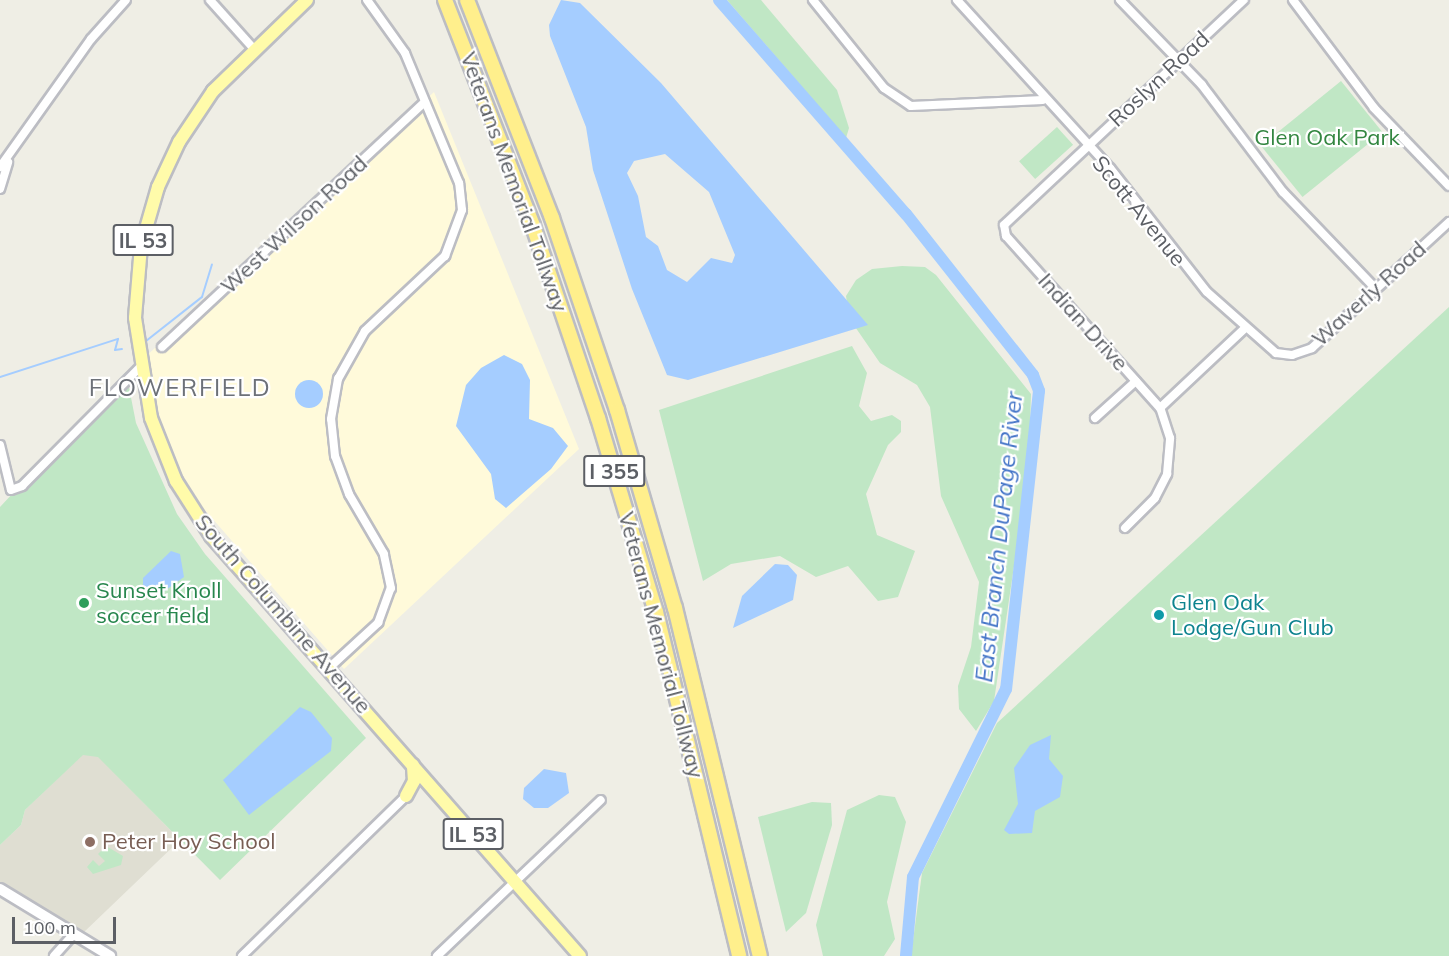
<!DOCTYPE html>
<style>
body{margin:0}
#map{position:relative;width:1449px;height:956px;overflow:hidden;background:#efeee5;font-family:Mulish,sans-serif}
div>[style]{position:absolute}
.commercial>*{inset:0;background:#fffada}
.education>*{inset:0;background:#dfded2}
.green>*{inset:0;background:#c0e7c5;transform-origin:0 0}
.water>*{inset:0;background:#a5cdff}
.round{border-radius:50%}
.stream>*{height:2px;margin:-1px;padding:0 1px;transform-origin:1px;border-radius:1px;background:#a5cdff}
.river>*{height:12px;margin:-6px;padding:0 6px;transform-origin:6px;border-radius:6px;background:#a5cdff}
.roads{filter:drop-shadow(2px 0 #bcbdc3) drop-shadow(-2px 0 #bcbdc3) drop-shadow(0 2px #bcbdc3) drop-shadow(0 -2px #bcbdc3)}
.minor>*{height:8px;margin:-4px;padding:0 4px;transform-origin:4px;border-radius:4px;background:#fff}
.secondary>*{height:10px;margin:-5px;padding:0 5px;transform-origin:5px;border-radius:5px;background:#fff}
.primary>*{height:12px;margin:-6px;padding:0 6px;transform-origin:6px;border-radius:6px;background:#fffbaa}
.motorway>*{height:14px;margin:-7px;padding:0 7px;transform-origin:7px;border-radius:7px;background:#ffef8c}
.dots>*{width:16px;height:16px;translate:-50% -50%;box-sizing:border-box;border:3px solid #fff;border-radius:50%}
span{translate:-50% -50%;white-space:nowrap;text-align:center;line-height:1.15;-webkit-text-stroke:4.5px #fff;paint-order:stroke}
.shield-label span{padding:2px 4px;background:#fff;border:2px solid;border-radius:4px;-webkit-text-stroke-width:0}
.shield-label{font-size:21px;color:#5c5f65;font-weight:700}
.street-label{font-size:22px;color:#5c5f65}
.park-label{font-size:22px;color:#338640}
.leisure-label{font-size:22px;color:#27864d}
.left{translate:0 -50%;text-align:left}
.culture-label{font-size:22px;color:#0d838f}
.education-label{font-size:22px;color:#785e54}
.neighbourhood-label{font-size:24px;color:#6d7178;letter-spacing:1.5px}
.water-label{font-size:24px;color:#4374c7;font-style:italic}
.scale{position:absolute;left:12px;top:917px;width:104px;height:27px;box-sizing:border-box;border:3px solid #5c5f65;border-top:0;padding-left:8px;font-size:18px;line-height:21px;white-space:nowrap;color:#5c5f65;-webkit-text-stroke:4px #fff;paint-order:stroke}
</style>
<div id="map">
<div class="commercial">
<i style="clip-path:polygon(434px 92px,579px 449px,344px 669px,183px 485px,153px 409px,143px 359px)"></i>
</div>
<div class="education">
<i style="clip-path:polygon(83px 754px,98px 756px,180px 840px,83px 933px,0 884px,0 845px,21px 825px,25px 810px)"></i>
</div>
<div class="green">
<i style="clip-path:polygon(727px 0,761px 0,837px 90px,849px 128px,846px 138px)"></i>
<i style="left:1341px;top:81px;width:66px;height:103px;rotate:51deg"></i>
<i style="left:1057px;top:127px;width:24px;height:51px;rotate:48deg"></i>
<i style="clip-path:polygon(902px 266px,925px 267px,936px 275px,1031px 394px,1029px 465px,994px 701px,976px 731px,959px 709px,958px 686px,971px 647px,979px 582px,941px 496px,930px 407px,917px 385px,880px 363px,849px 318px,846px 296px,856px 280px,872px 269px)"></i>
<i style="clip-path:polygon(1449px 307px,1449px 956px,911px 956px,922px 873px,997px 723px)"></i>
<i style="clip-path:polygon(852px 346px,867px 373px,859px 406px,871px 421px,892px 415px,901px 421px,901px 432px,888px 445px,866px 494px,877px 535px,915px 551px,898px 597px,878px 601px,848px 566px,816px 577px,780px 556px,731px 564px,703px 581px,659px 410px)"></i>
<i style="clip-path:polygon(126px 372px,136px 423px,177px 514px,205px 554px,366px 738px,220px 880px,98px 757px,83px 755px,25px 810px,21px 825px,0 845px,0 507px)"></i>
<i style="clip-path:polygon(879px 795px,895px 797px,906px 822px,887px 902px,895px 939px,884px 956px,823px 956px,816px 925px,847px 810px)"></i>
<i style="clip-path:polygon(812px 802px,831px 803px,832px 825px,806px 913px,786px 932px,758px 817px)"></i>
<i style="clip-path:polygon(106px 846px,123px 856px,121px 865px,93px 874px,87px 867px,93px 860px,99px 866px,105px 861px,98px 854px)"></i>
</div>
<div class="water">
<i style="clip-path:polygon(evenodd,561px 0,580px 3px,661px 83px,868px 325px,688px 380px,667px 375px,632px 289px,593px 170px,586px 127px,550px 36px,549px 25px,561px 0,665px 154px,709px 192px,735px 255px,732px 263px,711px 258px,687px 282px,667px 270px,658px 246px,646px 237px,638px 196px,627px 173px,634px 161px,665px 154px)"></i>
<i style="clip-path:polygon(504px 355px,522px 364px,530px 380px,529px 419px,553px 428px,568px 446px,551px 469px,506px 508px,495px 499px,491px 474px,456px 426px,466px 385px,481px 368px)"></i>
<i class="round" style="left:295px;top:380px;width:28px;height:28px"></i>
<i style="clip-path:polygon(171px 551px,180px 554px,184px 577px,163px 592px,143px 587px,143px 578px)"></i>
<i style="clip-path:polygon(775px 564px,788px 565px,797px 575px,793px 600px,733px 628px,742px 596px)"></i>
<i style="clip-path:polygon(300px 707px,311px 712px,332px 738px,331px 751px,249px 815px,223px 780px)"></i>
<i style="clip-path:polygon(1051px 735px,1049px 759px,1063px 776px,1060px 797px,1035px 811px,1032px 833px,1009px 834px,1004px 830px,1018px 804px,1014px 768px,1030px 745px)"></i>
<i style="clip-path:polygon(544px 769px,566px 773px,569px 793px,548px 808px,534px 808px,523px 799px,524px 788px)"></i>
</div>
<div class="stream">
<i style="left:146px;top:341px;width:71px;rotate:-38.2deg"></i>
<i style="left:202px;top:297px;width:34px;rotate:-73deg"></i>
<i style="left:0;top:377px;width:124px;rotate:-17.9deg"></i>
<i style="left:118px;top:339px;width:11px;rotate:105deg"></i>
<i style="left:115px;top:350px;width:7px;rotate:-8deg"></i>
</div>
<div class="river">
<i style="left:719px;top:0;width:284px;rotate:48.9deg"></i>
<i style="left:906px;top:214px;width:205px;rotate:51.7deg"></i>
<i style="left:1033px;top:375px;width:17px;rotate:69deg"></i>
<i style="left:1039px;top:391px;width:300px;rotate:96.3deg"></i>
<i style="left:1006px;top:689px;width:210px;rotate:116.3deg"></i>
<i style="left:913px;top:877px;width:79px;rotate:95.1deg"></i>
</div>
<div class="roads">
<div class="minor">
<i style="left:210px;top:0;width:64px;rotate:48.1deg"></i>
<i style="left:813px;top:0;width:113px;rotate:51.1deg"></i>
<i style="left:884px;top:88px;width:32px;rotate:34deg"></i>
<i style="left:911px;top:106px;width:132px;rotate:-2.6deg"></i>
<i style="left:957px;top:0;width:227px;rotate:47.7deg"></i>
<i style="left:1110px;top:168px;width:157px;rotate:52deg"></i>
<i style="left:1207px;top:292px;width:92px;rotate:41.5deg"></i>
<i style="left:1276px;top:353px;width:16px;rotate:7deg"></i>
<i style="left:1292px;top:355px;width:21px;rotate:-19deg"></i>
<i style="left:1312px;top:348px;width:186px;rotate:-42.6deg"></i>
<i style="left:1120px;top:0;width:118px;rotate:46deg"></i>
<i style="left:1202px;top:85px;width:134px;rotate:52.9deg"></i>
<i style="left:1283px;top:192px;width:134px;rotate:46.2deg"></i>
<i style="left:1293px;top:0;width:135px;rotate:53.1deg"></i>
<i style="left:1374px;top:108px;width:108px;rotate:46.1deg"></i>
<i style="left:0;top:167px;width:157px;rotate:-54.6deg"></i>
<i style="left:91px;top:39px;width:52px;rotate:-48.1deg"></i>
<i style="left:0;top:189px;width:28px;rotate:-73deg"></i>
<i style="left:162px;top:347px;width:359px;rotate:-43deg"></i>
<i style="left:1160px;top:408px;width:115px;rotate:-43.2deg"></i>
<i style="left:1095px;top:418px;width:55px;rotate:-42.1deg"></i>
<i style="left:0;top:445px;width:46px;rotate:76.3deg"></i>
<i style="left:11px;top:490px;width:12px;rotate:-20deg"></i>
<i style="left:22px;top:486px;width:168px;rotate:-45.2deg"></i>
<i style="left:1125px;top:528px;width:42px;rotate:-45deg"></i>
<i style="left:1155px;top:498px;width:27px;rotate:-63deg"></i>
<i style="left:1167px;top:474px;width:36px;rotate:-85deg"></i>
<i style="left:1170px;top:438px;width:32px;rotate:-108deg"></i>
<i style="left:1160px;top:408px;width:231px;rotate:-131.8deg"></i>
<i style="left:1006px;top:236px;width:11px;rotate:-100deg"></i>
<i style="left:1004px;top:225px;width:329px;rotate:-43.2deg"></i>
<i style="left:329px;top:668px;width:67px;rotate:-42.6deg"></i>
<i style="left:378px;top:623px;width:37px;rotate:-70deg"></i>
<i style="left:391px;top:588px;width:35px;rotate:-102deg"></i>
<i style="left:384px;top:554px;width:69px;rotate:-120.3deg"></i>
<i style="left:349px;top:494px;width:40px;rotate:-110.2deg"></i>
<i style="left:335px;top:456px;width:37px;rotate:-96deg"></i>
<i style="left:331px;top:419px;width:41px;rotate:-80.1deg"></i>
<i style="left:338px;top:379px;width:55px;rotate:-60.6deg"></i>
<i style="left:365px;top:331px;width:110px;rotate:-43.2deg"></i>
<i style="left:445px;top:256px;width:49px;rotate:-69.7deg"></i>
<i style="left:462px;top:210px;width:27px;rotate:-96deg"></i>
<i style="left:459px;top:183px;width:141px;rotate:-112.6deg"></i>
<i style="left:405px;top:53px;width:65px;rotate:-125.6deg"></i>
<i style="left:54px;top:956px;width:30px;rotate:-48deg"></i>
<i style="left:242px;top:956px;width:229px;rotate:-44.3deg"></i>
<i style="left:437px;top:956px;width:226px;rotate:-43.6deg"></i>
</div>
<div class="secondary">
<i style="left:0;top:889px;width:129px;rotate:31.3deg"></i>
</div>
<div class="primary">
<i style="left:307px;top:0;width:131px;rotate:135.9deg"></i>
<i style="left:213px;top:91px;width:61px;rotate:123.7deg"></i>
<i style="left:179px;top:142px;width:50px;rotate:115deg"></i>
<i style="left:158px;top:187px;width:61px;rotate:106.1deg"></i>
<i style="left:141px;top:246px;width:72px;rotate:94.8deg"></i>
<i style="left:135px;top:318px;width:101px;rotate:80.9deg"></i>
<i style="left:151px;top:418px;width:68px;rotate:68.4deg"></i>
<i style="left:176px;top:481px;width:65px;rotate:57.5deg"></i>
<i style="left:211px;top:536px;width:559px;rotate:48.7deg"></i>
<i style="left:406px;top:796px;width:17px;rotate:-62deg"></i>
<i style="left:414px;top:781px;width:16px;rotate:-94deg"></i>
</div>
<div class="motorway">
<i style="left:445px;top:0;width:243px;rotate:68.7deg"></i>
<i style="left:533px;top:226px;width:203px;rotate:71.3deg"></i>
<i style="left:598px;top:418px;width:202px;rotate:73.4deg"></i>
<i style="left:656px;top:612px;width:354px;rotate:76.4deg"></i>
<i style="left:467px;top:0;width:234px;rotate:68.7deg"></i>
<i style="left:552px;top:218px;width:203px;rotate:71.3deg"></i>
<i style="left:617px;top:410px;width:206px;rotate:73.7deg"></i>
<i style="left:675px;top:608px;width:358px;rotate:76.3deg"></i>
</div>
</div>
<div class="dots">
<i style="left:84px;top:603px;background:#2e9e5b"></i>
<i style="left:1159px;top:615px;background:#0f9aa8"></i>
<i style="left:90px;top:842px;background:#8d6e63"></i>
</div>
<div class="shield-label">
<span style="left:143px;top:240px">IL 53</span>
<span style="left:614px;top:471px">I 355</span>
<span style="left:473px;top:834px">IL 53</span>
</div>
<div class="street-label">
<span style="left:1159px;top:79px;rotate:-43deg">Roslyn Road</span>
<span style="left:514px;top:182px;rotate:70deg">Veterans Memorial Tollway</span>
<span style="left:1139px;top:211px;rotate:51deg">Scott Avenue</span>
<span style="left:294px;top:225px;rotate:-43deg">West Wilson Road</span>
<span style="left:1369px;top:294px;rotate:-42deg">Waverly Road</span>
<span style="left:1083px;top:322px;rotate:48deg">Indian Drive</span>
<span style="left:283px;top:614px;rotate:49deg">South Columbine Avenue</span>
<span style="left:661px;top:645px;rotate:75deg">Veterans Memorial Tollway</span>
</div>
<div class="park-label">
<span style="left:1327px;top:138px">Glen Oak Park</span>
</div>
<div class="leisure-label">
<span class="left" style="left:96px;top:603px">Sunset Knoll<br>soccer field</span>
</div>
<div class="culture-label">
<span class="left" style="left:1171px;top:615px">Glen Oak<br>Lodge/Gun Club</span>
</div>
<div class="education-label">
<span class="left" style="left:102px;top:842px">Peter Hoy School</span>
</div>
<div class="neighbourhood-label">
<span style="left:180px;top:388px">FLOWERFIELD</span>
</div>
<div class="water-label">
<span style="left:999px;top:537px;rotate:-84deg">East Branch DuPage River</span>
</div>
<div class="scale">100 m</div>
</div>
